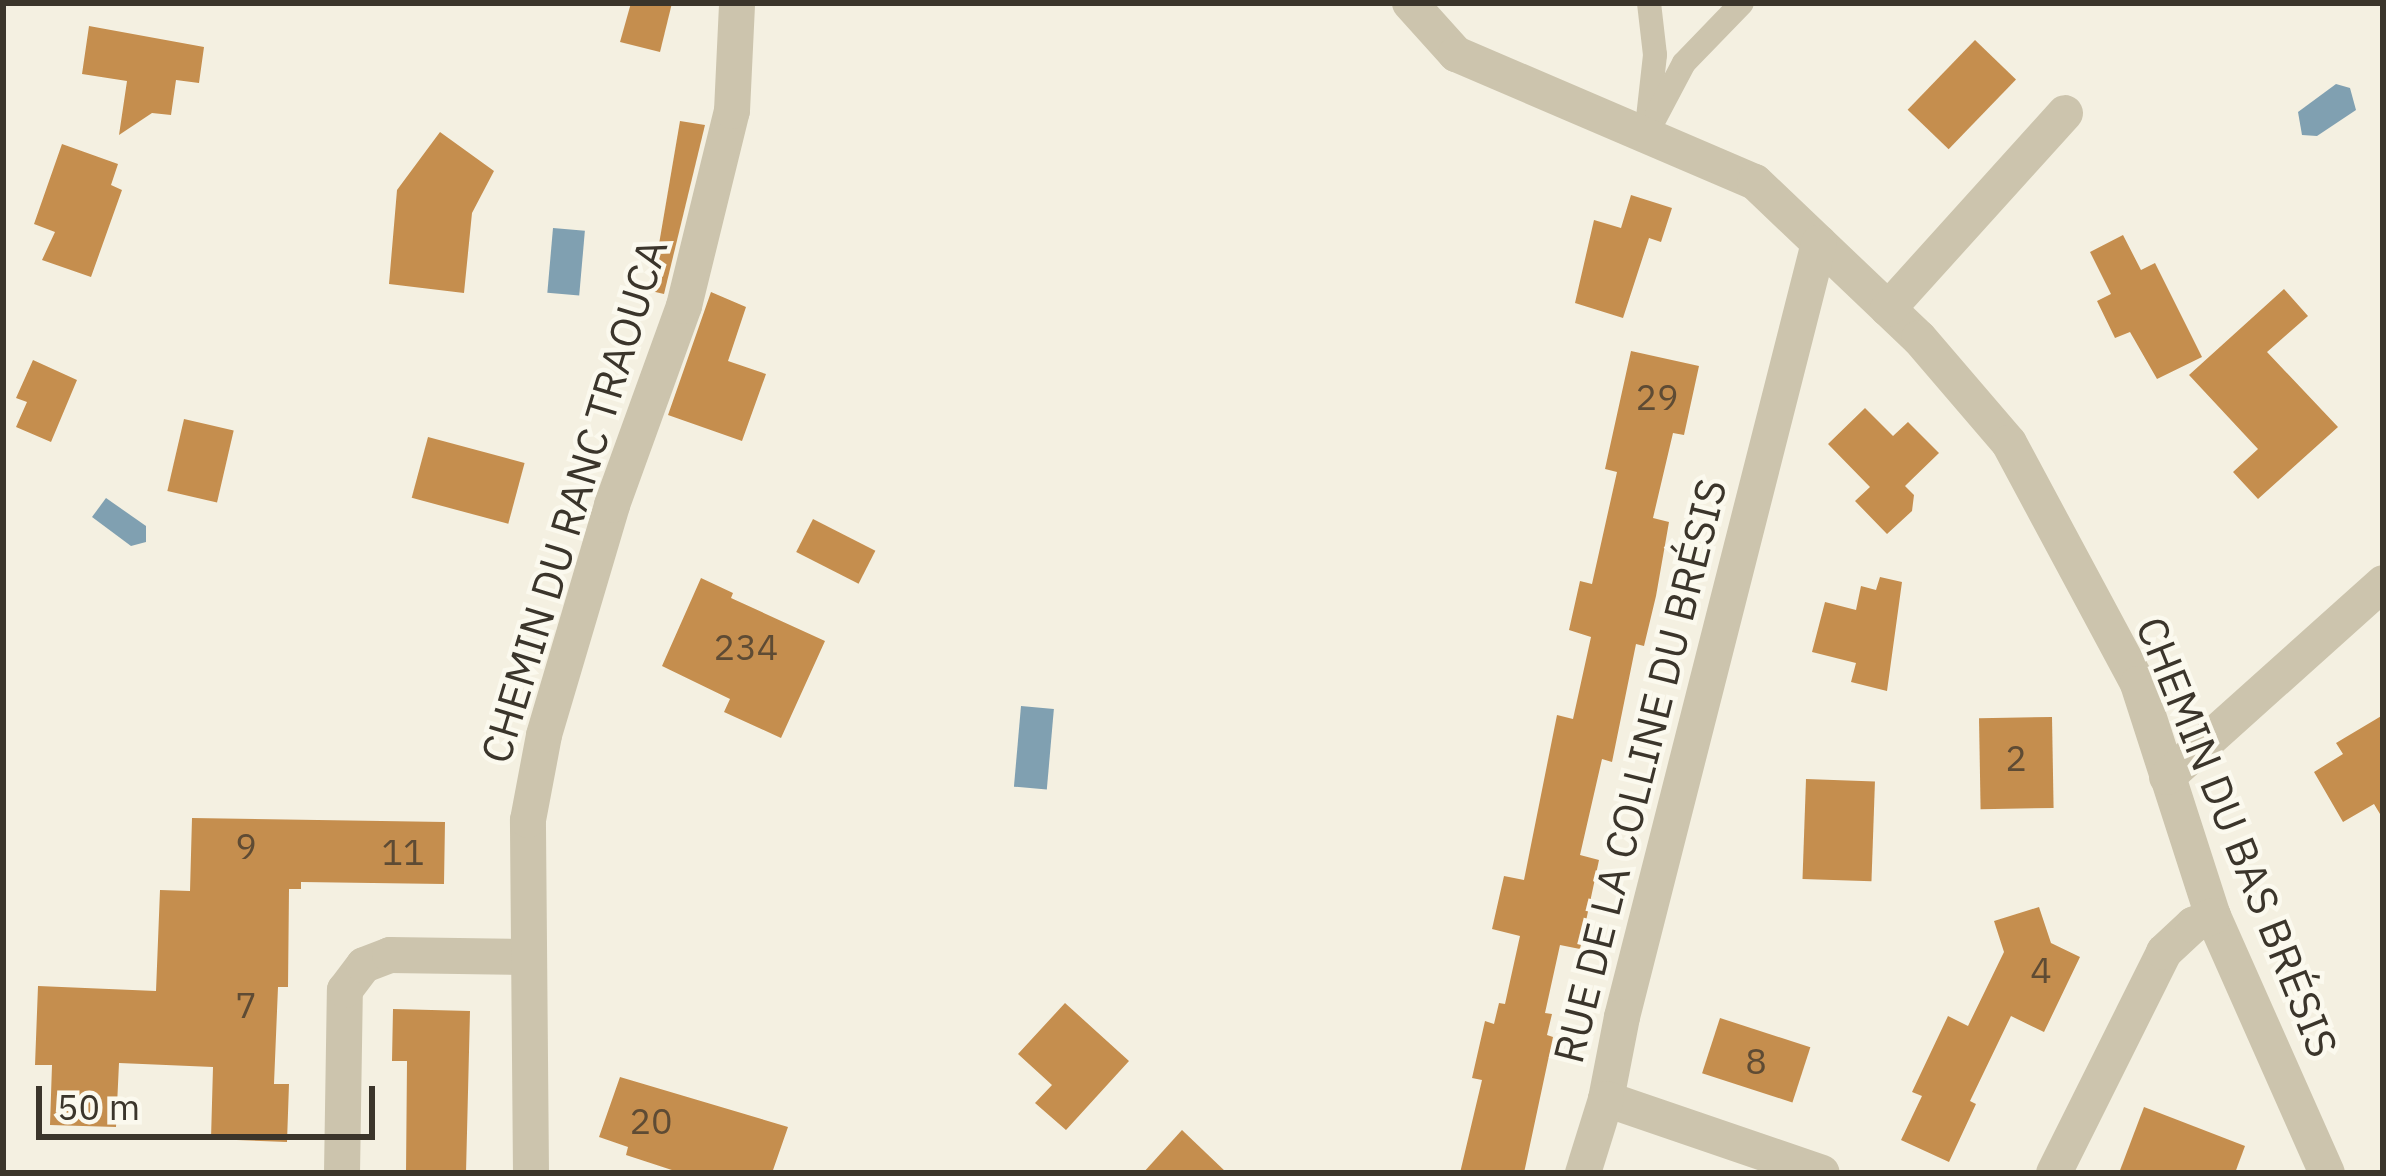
<!DOCTYPE html>
<meta charset="utf-8">
<style>
body{margin:0}
#map{position:relative;width:2386px;height:1176px;overflow:hidden;background:#f4f0e1;font-family:"IBM Plex Sans",sans-serif}
div>[style]{position:absolute}
.water>*{inset:0;background:#80a0b1;transform-origin:0 0}
.building>*{inset:0;background:#c58e4e;transform-origin:0 0}
.lane>*{height:24px;margin:-12px;padding:0 12px;transform-origin:12px;border-radius:12px;background:#ccc4ad}
.street>*{height:36px;margin:-18px;padding:0 18px;transform-origin:18px;border-radius:18px;background:#ccc4ad}
span{translate:-50% -50%;white-space:nowrap;text-align:center;line-height:1.15;-webkit-text-stroke:9px #fbf9ee;paint-order:stroke}
.number-label{font-size:36px;color:#5e4b34}
.number-label span{-webkit-text-stroke-width:0}
.street-label{font-size:42px;color:#3b352b}
.frame{position:absolute;inset:0;border:6px solid #3b352b;pointer-events:none}
.scale{position:absolute;left:36px;top:1086px;width:339px;height:54px;box-sizing:border-box;border:6px solid #3b352b;border-top:0;padding-left:15px;font-size:36px;line-height:42px;white-space:nowrap;color:#3b352b;-webkit-text-stroke:9px #fbf9ee;paint-order:stroke}
</style>
<div id="map">
<div class="water">
<i style="clip-path:polygon(2336px 84px,2350px 88px,2356px 110px,2317px 136px,2302px 135px,2298px 112px)"></i>
<i style="left:553px;top:228px;width:32px;height:65px;rotate:5deg"></i>
<i style="clip-path:polygon(106px 498px,146px 526px,146px 542px,131px 546px,92px 517px)"></i>
<i style="left:1021px;top:706px;width:33px;height:81px;rotate:5deg"></i>
</div>
<div class="building">
<i style="clip-path:polygon(631px 3px,672px 3px,660px 52px,620px 42px)"></i>
<i style="clip-path:polygon(89px 26px,204px 47px,199px 83px,176px 80px,171px 115px,152px 113px,119px 135px,127px 81px,82px 74px)"></i>
<i style="left:1975px;top:40px;width:57px;height:97px;rotate:44deg"></i>
<i style="clip-path:polygon(680px 121px,705px 125px,664px 294px,651px 291px)"></i>
<i style="clip-path:polygon(440px 132px,494px 171px,472px 213px,464px 293px,389px 284px,397px 190px)"></i>
<i style="clip-path:polygon(62px 144px,118px 164px,111px 185px,122px 190px,91px 277px,42px 260px,55px 232px,34px 224px)"></i>
<i style="clip-path:polygon(1631px 195px,1672px 208px,1661px 242px,1649px 238px,1623px 318px,1575px 303px,1594px 220px,1621px 228px)"></i>
<i style="clip-path:polygon(2123px 235px,2141px 270px,2155px 263px,2202px 357px,2157px 379px,2130px 332px,2115px 338px,2097px 301px,2111px 294px,2090px 252px)"></i>
<i style="clip-path:polygon(2284px 289px,2308px 316px,2267px 352px,2338px 427px,2258px 499px,2233px 472px,2258px 449px,2189px 375px)"></i>
<i style="clip-path:polygon(711px 292px,746px 307px,728px 361px,766px 374px,742px 441px,668px 415px)"></i>
<i style="clip-path:polygon(1631px 351px,1699px 366px,1684px 435px,1673px 433px,1653px 518px,1669px 522px,1656px 596px,1644px 646px,1636px 644px,1612px 762px,1602px 759px,1580px 855px,1599px 860px,1580px 949px,1560px 945px,1545px 1013px,1552px 1014px,1547px 1035px,1553px 1037px,1524px 1173px,1460px 1173px,1482px 1080px,1472px 1078px,1485px 1021px,1494px 1024px,1499px 1003px,1505px 1004px,1520px 936px,1492px 929px,1504px 876px,1524px 880px,1557px 715px,1573px 719px,1591px 637px,1569px 630px,1580px 581px,1592px 584px,1617px 472px,1605px 469px)"></i>
<i style="clip-path:polygon(33px 360px,77px 380px,51px 442px,16px 427px,27px 402px,16px 398px)"></i>
<i style="clip-path:polygon(1865px 408px,1893px 436px,1908px 422px,1939px 453px,1905px 486px,1914px 495px,1912px 511px,1887px 534px,1855px 501px,1870px 487px,1828px 444px)"></i>
<i style="left:184px;top:419px;width:51px;height:74px;rotate:13deg"></i>
<i style="left:428px;top:437px;width:100px;height:63px;rotate:15deg"></i>
<i style="left:813px;top:519px;width:70px;height:37px;rotate:27deg"></i>
<i style="clip-path:polygon(1880px 577px,1902px 582px,1887px 691px,1851px 682px,1856px 663px,1812px 652px,1825px 602px,1856px 610px,1861px 586px,1876px 590px)"></i>
<i style="clip-path:polygon(701px 578px,733px 593px,731px 598px,825px 641px,781px 738px,724px 712px,730px 699px,662px 666px)"></i>
<i style="clip-path:polygon(2383px 715px,2383px 819px,2374px 804px,2343px 822px,2314px 772px,2343px 754px,2336px 743px)"></i>
<i style="left:2052px;top:717px;width:91px;height:73px;rotate:89deg"></i>
<i style="left:1806px;top:779px;width:69px;height:100px;rotate:2deg"></i>
<i style="clip-path:polygon(192px 818px,445px 822px,444px 884px,301px 882px,301px 889px,289px 889px,288px 987px,278px 987px,274px 1084px,289px 1084px,287px 1142px,211px 1139px,213px 1067px,119px 1063px,116px 1127px,50px 1125px,52px 1065px,35px 1065px,38px 986px,156px 991px,160px 890px,190px 891px)"></i>
<i style="clip-path:polygon(2039px 907px,2051px 943px,2080px 957px,2044px 1032px,2011px 1016px,1970px 1101px,1976px 1104px,1949px 1162px,1901px 1140px,1922px 1096px,1912px 1092px,1948px 1016px,1968px 1026px,2004px 952px,1994px 921px)"></i>
<i style="clip-path:polygon(1065px 1003px,1129px 1061px,1066px 1130px,1035px 1103px,1052px 1085px,1018px 1054px)"></i>
<i style="clip-path:polygon(393px 1009px,470px 1011px,466px 1173px,406px 1173px,407px 1061px,392px 1061px)"></i>
<i style="left:1720px;top:1018px;width:95px;height:58px;rotate:18deg"></i>
<i style="clip-path:polygon(620px 1077px,788px 1127px,772px 1173px,681px 1173px,626px 1155px,628px 1147px,599px 1137px)"></i>
<i style="clip-path:polygon(2144px 1107px,2245px 1146px,2235px 1173px,2119px 1173px)"></i>
<i style="clip-path:polygon(1182px 1130px,1227px 1173px,1143px 1173px)"></i>
</div>
<div class="lane">
<i style="left:1649px;top:3px;width:52px;rotate:83.4deg"></i>
<i style="left:1655px;top:55px;width:81px;rotate:96.4deg"></i>
<i style="left:1646px;top:135px;width:81px;rotate:-62.2deg"></i>
<i style="left:1684px;top:63px;width:83px;rotate:-46deg"></i>
</div>
<div class="street">
<i style="left:1410px;top:3px;width:69px;rotate:48deg"></i>
<i style="left:1456px;top:54px;width:325px;rotate:23.2deg"></i>
<i style="left:1755px;top:182px;width:226px;rotate:43.6deg"></i>
<i style="left:1919px;top:338px;width:138px;rotate:49.4deg"></i>
<i style="left:2009px;top:443px;width:273px;rotate:61.8deg"></i>
<i style="left:2138px;top:684px;width:244px;rotate:72.1deg"></i>
<i style="left:2213px;top:916px;width:281px;rotate:66.1deg"></i>
<i style="left:1819px;top:243px;width:799px;rotate:104.28deg"></i>
<i style="left:1622px;top:1017px;width:84px;rotate:101deg"></i>
<i style="left:1606px;top:1099px;width:228px;rotate:18.9deg"></i>
<i style="left:1888px;top:309px;width:264px;rotate:-47.9deg"></i>
<i style="left:2167px;top:777px;width:290px;rotate:-41.9deg"></i>
<i style="left:342px;top:1173px;width:183px;rotate:-89.1deg"></i>
<i style="left:345px;top:990px;width:31px;rotate:-53deg"></i>
<i style="left:364px;top:965px;width:28px;rotate:-21deg"></i>
<i style="left:390px;top:955px;width:138px;rotate:0.8deg"></i>
<i style="left:531px;top:1173px;width:353px;rotate:-90.5deg"></i>
<i style="left:528px;top:820px;width:86px;rotate:-79.3deg"></i>
<i style="left:544px;top:735px;width:240px;rotate:-73.5deg"></i>
<i style="left:612px;top:505px;width:212px;rotate:-70.1deg"></i>
<i style="left:684px;top:306px;width:201px;rotate:-76.2deg"></i>
<i style="left:732px;top:111px;width:108px;rotate:-87.3deg"></i>
<i style="left:1583px;top:1173px;width:77px;rotate:-72.7deg"></i>
<i style="left:2054px;top:1173px;width:247px;rotate:-63.5deg"></i>
<i style="left:2164px;top:952px;width:40px;rotate:-43deg"></i>
<i style="left:2193px;top:925px;width:22px;rotate:-24deg"></i>
</div>
<div class="number-label">
<span style="left:1657px;top:397px">29</span>
<span style="left:746px;top:647px">234</span>
<span style="left:2016px;top:758px">2</span>
<span style="left:246px;top:846px">9</span>
<span style="left:403px;top:852px">11</span>
<span style="left:2041px;top:970px">4</span>
<span style="left:246px;top:1005px">7</span>
<span style="left:1756px;top:1061px">8</span>
<span style="left:651px;top:1121px">20</span>
</div>
<div class="street-label">
<span style="left:574px;top:501px;rotate:-73deg">CHEMIN DU RANC TRAOUCA</span>
<span style="left:1640px;top:771px;rotate:-76deg">RUE DE LA COLLINE DU BRÉSIS</span>
<span style="left:2237px;top:837px;rotate:68deg">CHEMIN DU BAS BRÉSIS</span>
</div>
<div class="frame"></div>
<div class="scale">50 m</div>
</div>
